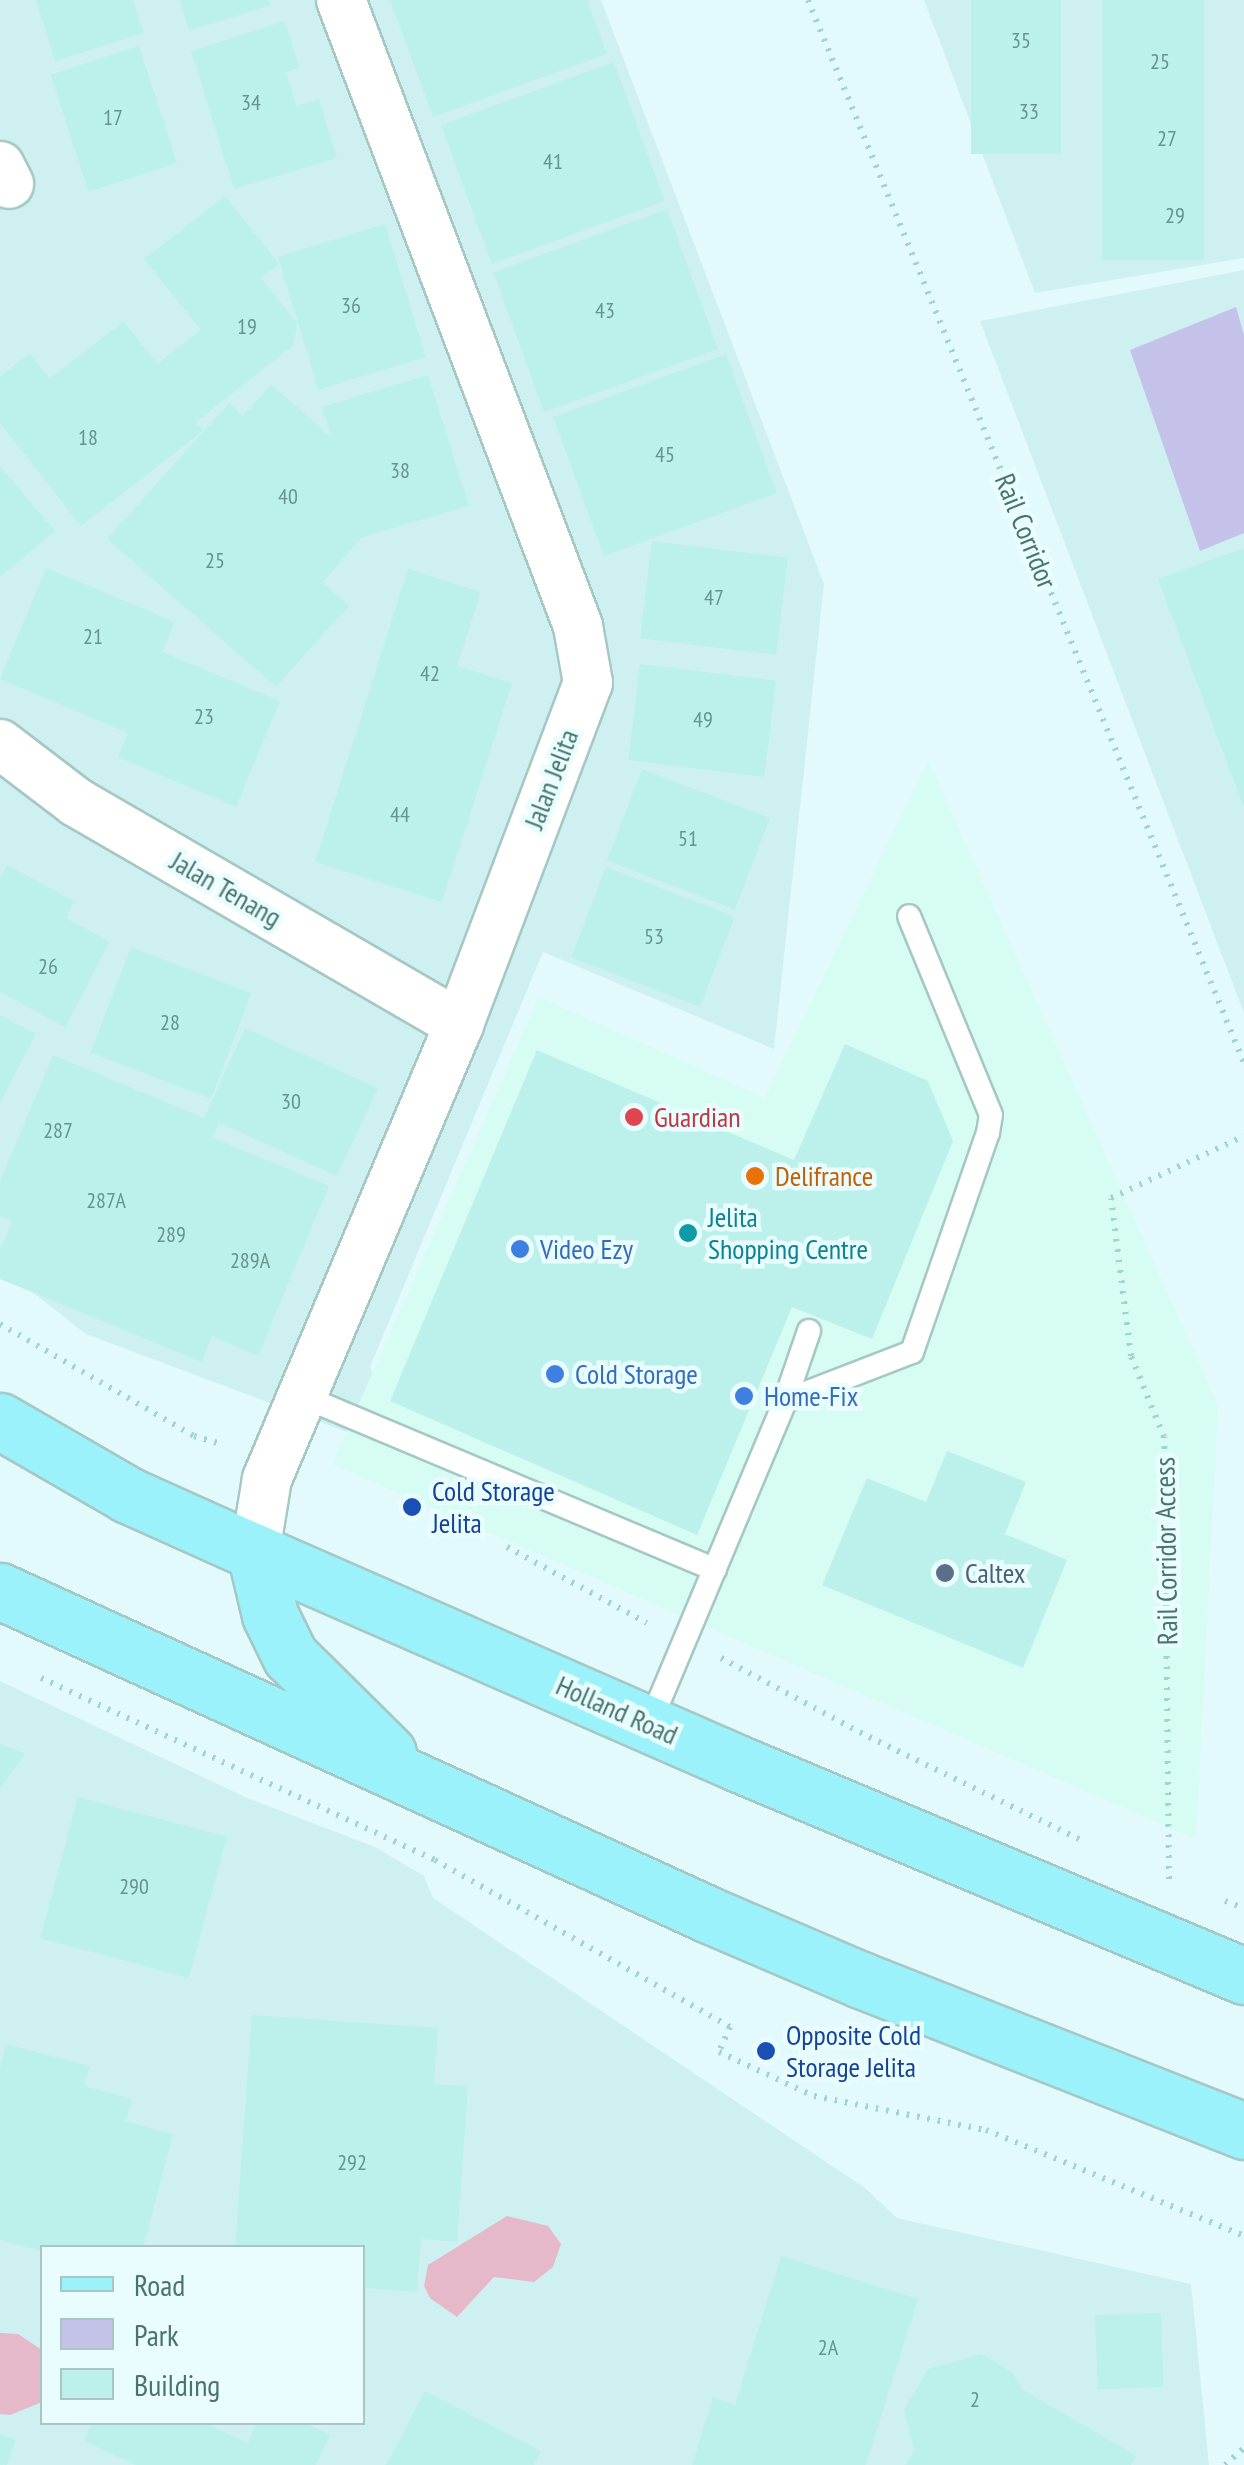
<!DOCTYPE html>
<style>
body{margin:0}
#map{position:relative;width:1244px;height:2465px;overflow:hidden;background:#e3fafc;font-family:"PT Sans Narrow",sans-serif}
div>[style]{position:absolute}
.residential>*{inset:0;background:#cff0f1}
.commercial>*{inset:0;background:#d7fcf4}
.green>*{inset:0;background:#c4c2e9}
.water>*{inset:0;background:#e5b8ca}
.building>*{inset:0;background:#bbf1ea;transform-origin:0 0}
.path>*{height:6px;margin-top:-3px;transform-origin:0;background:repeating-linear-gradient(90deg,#9ed6ce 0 2.5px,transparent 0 10.5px)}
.roads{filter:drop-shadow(2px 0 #a5c8c5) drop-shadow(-2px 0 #a5c8c5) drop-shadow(0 2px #a5c8c5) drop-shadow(0 -2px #a5c8c5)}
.service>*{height:22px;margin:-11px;padding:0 11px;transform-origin:11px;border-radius:11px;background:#fff}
.minor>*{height:48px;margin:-24px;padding:0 24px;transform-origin:24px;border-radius:24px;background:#fff}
.primary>*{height:55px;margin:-27.5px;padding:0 27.5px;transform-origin:27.5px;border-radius:27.5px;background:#9cf2fa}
.dots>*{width:28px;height:28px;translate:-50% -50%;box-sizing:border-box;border:5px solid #e9fdff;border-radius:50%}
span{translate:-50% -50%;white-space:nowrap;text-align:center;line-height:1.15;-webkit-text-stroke:9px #e9fdff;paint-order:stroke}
.number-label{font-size:22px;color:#66938c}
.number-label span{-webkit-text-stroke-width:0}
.street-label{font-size:28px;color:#49746c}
.health-label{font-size:28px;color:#be3a42}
.left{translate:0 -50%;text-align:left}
.food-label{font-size:28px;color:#c56008}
.culture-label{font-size:28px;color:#0d838f}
.shop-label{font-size:28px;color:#366cbe}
.transit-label{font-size:28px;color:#164399}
.service-label{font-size:28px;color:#4e5e75}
.legend{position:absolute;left:40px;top:2245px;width:325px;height:180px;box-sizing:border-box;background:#e9fdff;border:2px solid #a9c6c4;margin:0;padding:12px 18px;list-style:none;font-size:30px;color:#49746c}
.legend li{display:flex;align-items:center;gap:20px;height:50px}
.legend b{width:50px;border:2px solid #a9c6c4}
</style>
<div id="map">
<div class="residential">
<i style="clip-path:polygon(0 0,601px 0,824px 584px,774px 1049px,543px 952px,370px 1367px,406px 1454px,86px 1334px,0 1267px)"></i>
<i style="clip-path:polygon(924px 0,1244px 0,1244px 258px,1035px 293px)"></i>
<i style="clip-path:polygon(1244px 270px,1244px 1013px,980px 321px)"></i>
<i style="clip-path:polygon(evenodd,0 1681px,245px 1797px,375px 1847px,424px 1876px,433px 1898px,865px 2188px,897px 2218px,1191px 2284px,1209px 2465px,0 2465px,0 1681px,42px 2248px,362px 2248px,362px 2422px,42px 2422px,42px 2248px)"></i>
</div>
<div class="commercial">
<i style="clip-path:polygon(928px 760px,1218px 1405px,1196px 1839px,332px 1464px,539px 997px,765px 1098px)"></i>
</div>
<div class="green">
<i style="clip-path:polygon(1236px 307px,1244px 335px,1244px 533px,1200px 551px,1130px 350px)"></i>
</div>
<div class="water">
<i style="clip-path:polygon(507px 2216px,548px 2226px,561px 2244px,553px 2267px,534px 2282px,494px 2277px,457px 2317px,430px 2298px,424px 2286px,428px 2265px)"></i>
<i style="clip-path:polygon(0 2333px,18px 2334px,42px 2350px,42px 2402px,10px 2415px,0 2414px)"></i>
</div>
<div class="building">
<i style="clip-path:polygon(36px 0,133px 0,144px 33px,55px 61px)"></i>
<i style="clip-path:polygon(179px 0,269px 0,271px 5px,189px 31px)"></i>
<i style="clip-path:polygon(390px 0,587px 0,607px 54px,433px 117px)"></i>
<i style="left:971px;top:0;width:90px;height:154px"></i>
<i style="left:1102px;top:0;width:102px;height:260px"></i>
<i style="clip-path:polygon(285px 21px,299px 68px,286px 72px,296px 106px,319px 99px,337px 158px,234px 189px,191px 51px)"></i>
<i style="left:139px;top:46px;width:123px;height:93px;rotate:72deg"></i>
<i style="left:614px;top:62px;width:148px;height:184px;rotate:70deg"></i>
<i style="clip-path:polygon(225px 196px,279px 264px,261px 278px,297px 323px,294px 345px,196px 422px,203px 431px,81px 526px,0 423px,0 376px,29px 354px,50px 378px,124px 321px,157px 364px,201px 330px,144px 259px)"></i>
<i style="left:667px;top:209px;width:149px;height:185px;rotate:70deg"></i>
<i style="left:385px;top:224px;width:139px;height:112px;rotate:73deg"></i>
<i style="left:726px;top:354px;width:148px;height:184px;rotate:70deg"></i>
<i style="clip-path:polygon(428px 375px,469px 506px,362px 537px,323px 582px,349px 606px,276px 687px,107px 539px,229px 403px,243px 416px,271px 384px,331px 437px,322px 407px)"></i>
<i style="clip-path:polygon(0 466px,55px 531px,0 577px)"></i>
<i style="left:652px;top:541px;width:137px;height:98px;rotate:7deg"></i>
<i style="clip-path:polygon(1244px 548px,1244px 808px,1158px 579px)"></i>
<i style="clip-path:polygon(46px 568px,175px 622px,162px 652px,280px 701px,236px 807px,118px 757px,128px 733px,0 679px)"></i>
<i style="clip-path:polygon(408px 569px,481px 592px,457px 666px,512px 683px,442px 902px,315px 862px)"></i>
<i style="left:640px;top:664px;width:137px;height:97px;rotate:7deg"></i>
<i style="left:642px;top:769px;width:137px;height:98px;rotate:21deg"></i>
<i style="clip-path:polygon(7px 865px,74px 901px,66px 918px,110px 942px,65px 1027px,0 992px,0 878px)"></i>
<i style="left:606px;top:867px;width:138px;height:97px;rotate:21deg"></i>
<i style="left:131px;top:947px;width:129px;height:113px;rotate:21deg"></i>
<i style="clip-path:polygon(0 1015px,36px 1034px,0 1103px)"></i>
<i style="clip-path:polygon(245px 1028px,378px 1088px,337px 1176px,219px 1123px,213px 1138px,329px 1186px,258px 1356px,212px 1336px,202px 1362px,0 1279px,0 1250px,12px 1221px,0 1216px,0 1181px,53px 1055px,204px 1118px)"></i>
<i style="clip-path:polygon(845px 1044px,928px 1081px,953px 1141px,872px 1339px,792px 1307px,697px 1535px,390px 1401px,537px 1050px,794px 1160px)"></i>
<i style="clip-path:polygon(947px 1451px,1026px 1482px,1005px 1534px,1067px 1560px,1023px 1668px,822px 1585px,867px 1478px,926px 1502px)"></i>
<i style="clip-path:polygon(0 1744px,25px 1754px,0 1788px)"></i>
<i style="left:78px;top:1797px;width:154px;height:146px;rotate:15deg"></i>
<i style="clip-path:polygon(252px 2015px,438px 2028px,434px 2084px,468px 2086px,457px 2242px,421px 2239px,417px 2292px,362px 2288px,362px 2248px,235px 2248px)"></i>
<i style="clip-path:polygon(6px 2044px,90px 2066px,84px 2086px,132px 2099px,126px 2121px,173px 2134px,143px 2248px,42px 2248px,42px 2251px,0 2240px,0 2068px)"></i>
<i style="clip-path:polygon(781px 2256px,918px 2299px,866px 2465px,692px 2465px,713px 2397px,735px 2405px)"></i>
<i style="left:1161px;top:2313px;width:74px;height:66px;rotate:88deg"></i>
<i style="clip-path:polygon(982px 2354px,1012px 2372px,1023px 2390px,1137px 2456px,1131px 2465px,906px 2465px,914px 2450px,904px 2410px,928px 2369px)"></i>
<i style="clip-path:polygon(425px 2391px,541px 2451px,534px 2465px,386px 2465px)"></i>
<i style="clip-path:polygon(92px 2422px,213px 2422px,211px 2426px,248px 2443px,257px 2422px,303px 2422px,330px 2435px,316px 2465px,136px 2465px,84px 2441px)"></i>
<i style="clip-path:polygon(0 2434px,16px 2440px,7px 2465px,0 2465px)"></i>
</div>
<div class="path">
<i style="left:808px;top:0;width:1149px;rotate:67.7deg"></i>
<i style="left:0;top:1324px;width:224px;rotate:30deg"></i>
<i style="left:194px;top:1436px;width:29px;rotate:16deg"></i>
<i style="left:507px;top:1547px;width:159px;rotate:28.5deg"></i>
<i style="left:721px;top:1658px;width:168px;rotate:28.1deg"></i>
<i style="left:869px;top:1737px;width:240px;rotate:25.9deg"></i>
<i style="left:41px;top:1678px;width:434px;rotate:24.8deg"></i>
<i style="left:435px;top:1860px;width:339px;rotate:29.5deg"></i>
<i style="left:730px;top:2027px;width:27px;rotate:114deg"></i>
<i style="left:719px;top:2052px;width:105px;rotate:24.9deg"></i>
<i style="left:814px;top:2096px;width:175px;rotate:11.2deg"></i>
<i style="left:986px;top:2130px;width:279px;rotate:22.3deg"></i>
<i style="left:1169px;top:1879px;width:442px;rotate:-90.6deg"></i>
<i style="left:1164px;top:1437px;width:87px;rotate:-112.2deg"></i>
<i style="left:1131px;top:1356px;width:159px;rotate:-97.2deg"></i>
<i style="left:1111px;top:1198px;width:147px;rotate:-25deg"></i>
<i style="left:1225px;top:1901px;width:20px;rotate:20deg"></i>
<i style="left:1225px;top:2465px;width:25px;rotate:-42deg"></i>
</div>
<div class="roads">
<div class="service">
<i style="left:302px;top:1396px;width:448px;rotate:22.8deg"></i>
<i style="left:785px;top:1401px;width:136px;rotate:-21.1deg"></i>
<i style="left:912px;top:1352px;width:232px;rotate:-70.9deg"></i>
<i style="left:988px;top:1133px;width:18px;rotate:-81deg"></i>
<i style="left:991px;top:1115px;width:215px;rotate:-112.4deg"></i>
<i style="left:649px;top:1725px;width:351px;rotate:-67.2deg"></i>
<i style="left:785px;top:1401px;width:74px;rotate:-71.1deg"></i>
</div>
<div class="minor">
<i style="left:0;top:166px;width:20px;rotate:63deg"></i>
<i style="left:0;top:744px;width:96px;rotate:37.3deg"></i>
<i style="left:76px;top:802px;width:443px;rotate:30.1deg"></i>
<i style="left:255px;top:1552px;width:74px;rotate:-80.7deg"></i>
<i style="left:267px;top:1479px;width:494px;rotate:-67.1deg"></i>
<i style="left:459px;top:1024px;width:365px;rotate:-69.3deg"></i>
<i style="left:588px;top:683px;width:58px;rotate:-100deg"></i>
<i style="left:578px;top:626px;width:669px;rotate:-110.74deg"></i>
</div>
<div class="primary">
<i style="left:0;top:1421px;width:148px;rotate:30deg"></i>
<i style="left:128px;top:1495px;width:139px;rotate:24.2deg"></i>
<i style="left:255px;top:1552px;width:526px;rotate:23.64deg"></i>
<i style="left:737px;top:1763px;width:550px;rotate:22.79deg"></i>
<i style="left:255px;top:1552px;width:65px;rotate:76.6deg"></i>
<i style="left:270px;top:1615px;width:46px;rotate:64deg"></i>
<i style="left:290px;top:1656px;width:138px;rotate:44.7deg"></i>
<i style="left:0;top:1591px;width:777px;rotate:24.55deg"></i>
<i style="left:707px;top:1914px;width:168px;rotate:23.2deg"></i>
<i style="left:861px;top:1980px;width:412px;rotate:21.5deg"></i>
</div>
</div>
<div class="dots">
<i style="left:634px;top:1117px;background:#e0444e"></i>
<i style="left:755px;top:1176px;background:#e8710a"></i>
<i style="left:688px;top:1233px;background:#0f9aa8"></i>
<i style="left:520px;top:1249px;background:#3f7fe0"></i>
<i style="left:555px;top:1374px;background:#3f7fe0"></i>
<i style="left:744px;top:1396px;background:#3f7fe0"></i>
<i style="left:412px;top:1507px;background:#1a4fb4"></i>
<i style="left:945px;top:1573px;background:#5c6f8a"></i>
<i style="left:766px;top:2051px;background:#1a4fb4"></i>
</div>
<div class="number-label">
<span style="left:1021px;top:41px">35</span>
<span style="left:1160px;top:62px">25</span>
<span style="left:251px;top:103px">34</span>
<span style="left:1029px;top:112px">33</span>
<span style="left:113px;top:118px">17</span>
<span style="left:1167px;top:139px">27</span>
<span style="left:553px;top:162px">41</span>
<span style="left:1175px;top:216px">29</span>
<span style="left:351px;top:306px">36</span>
<span style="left:605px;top:311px">43</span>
<span style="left:247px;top:327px">19</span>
<span style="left:88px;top:438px">18</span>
<span style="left:665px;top:455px">45</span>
<span style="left:400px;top:471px">38</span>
<span style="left:288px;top:497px">40</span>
<span style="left:215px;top:561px">25</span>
<span style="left:714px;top:598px">47</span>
<span style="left:93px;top:637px">21</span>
<span style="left:430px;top:674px">42</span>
<span style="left:204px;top:717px">23</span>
<span style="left:703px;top:720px">49</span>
<span style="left:400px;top:815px">44</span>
<span style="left:688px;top:839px">51</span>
<span style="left:654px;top:937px">53</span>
<span style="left:48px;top:967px">26</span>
<span style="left:170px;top:1023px">28</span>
<span style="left:291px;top:1102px">30</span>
<span style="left:58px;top:1131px">287</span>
<span style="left:106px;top:1201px">287A</span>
<span style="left:171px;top:1235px">289</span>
<span style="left:250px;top:1261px">289A</span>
<span style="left:134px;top:1887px">290</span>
<span style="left:352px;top:2163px">292</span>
<span style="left:828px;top:2348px">2A</span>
<span style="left:975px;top:2400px">2</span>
</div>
<div class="street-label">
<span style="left:1026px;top:531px;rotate:68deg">Rail Corridor</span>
<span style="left:551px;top:779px;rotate:-69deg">Jalan Jelita</span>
<span style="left:226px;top:889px;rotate:30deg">Jalan Tenang</span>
<span style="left:1166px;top:1551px;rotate:-91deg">Rail Corridor Access</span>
<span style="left:617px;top:1710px;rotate:24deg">Holland Road</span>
</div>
<div class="health-label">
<span class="left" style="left:654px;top:1117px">Guardian</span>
</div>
<div class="food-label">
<span class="left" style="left:775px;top:1176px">Delifrance</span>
</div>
<div class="culture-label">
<span class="left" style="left:708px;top:1233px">Jelita<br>Shopping Centre</span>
</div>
<div class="shop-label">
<span class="left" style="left:540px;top:1249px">Video Ezy</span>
<span class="left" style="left:575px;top:1374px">Cold Storage</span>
<span class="left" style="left:764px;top:1396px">Home-Fix</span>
</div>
<div class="transit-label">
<span class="left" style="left:432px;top:1507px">Cold Storage<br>Jelita</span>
<span class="left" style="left:786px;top:2051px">Opposite Cold<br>Storage Jelita</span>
</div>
<div class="service-label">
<span class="left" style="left:965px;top:1573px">Caltex</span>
</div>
<ul class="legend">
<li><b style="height:12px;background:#9cf2fa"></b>Road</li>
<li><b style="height:28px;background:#c4c2e9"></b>Park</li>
<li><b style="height:28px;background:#bbf1ea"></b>Building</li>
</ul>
</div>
